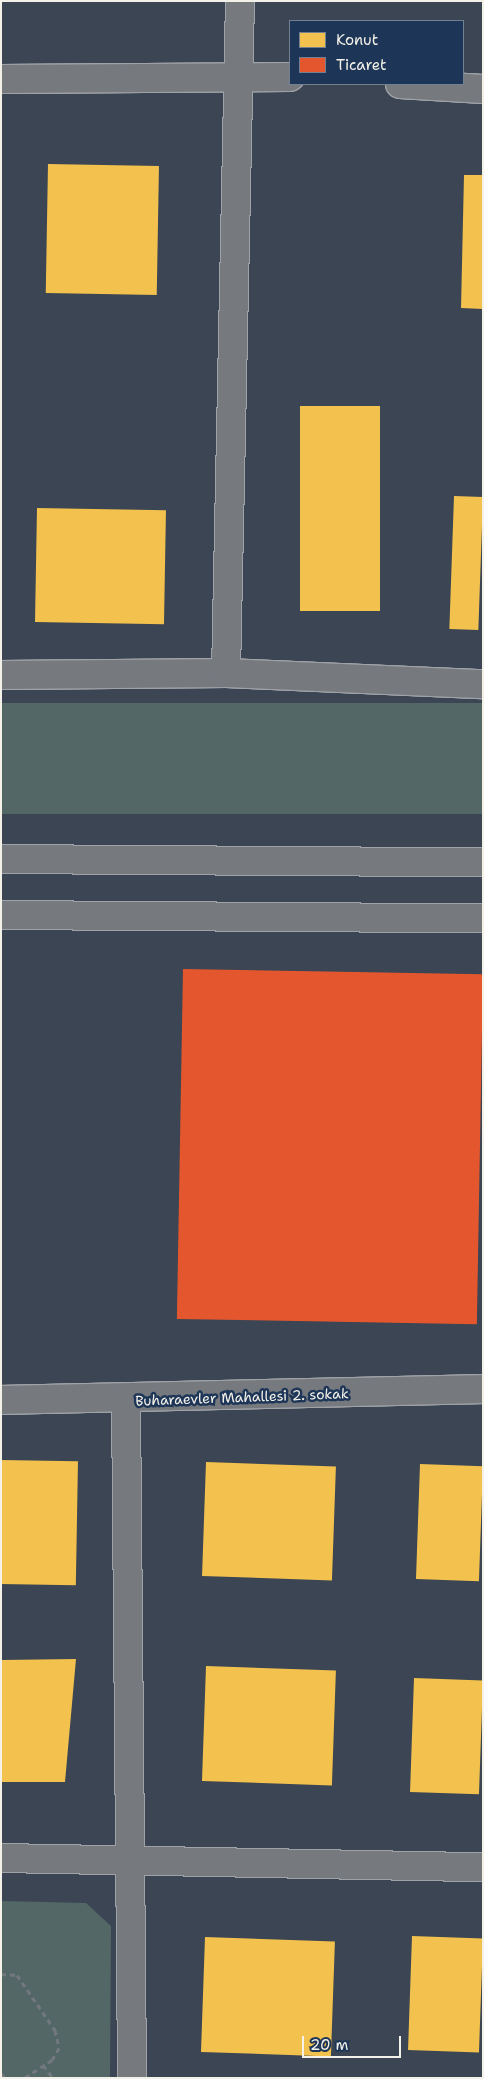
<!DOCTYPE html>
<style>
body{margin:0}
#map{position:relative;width:484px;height:2079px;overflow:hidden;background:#3b4553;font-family:"Shantell Sans",sans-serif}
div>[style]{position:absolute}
.green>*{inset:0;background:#536866;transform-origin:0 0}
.homes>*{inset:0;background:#f2c14e;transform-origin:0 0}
.shops>*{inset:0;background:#e4572e;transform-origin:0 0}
.path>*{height:3px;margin-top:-1.5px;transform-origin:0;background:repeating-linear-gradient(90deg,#73787f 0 5px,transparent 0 9px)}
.roads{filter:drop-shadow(1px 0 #9fa2a7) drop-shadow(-1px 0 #9fa2a7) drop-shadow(0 1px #9fa2a7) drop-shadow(0 -1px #9fa2a7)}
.minor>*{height:28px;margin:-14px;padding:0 14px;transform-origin:14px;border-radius:14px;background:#767a7f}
.tertiary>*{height:28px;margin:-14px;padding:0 14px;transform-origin:14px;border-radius:14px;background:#767a7f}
span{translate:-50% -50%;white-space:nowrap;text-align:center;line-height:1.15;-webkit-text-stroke:5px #1d3557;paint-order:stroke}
.street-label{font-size:14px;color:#f4f1e8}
.frame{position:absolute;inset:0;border:2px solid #f4f1e8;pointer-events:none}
.legend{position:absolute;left:289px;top:20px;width:175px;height:65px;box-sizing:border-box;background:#1d3557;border:1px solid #738091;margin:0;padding:6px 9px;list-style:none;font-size:15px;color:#f4f1e8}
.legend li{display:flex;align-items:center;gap:10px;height:25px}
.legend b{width:25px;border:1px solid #738091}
.scale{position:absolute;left:302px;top:2036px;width:99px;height:22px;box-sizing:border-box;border:2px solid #f4f1e8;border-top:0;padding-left:6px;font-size:15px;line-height:18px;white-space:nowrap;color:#f4f1e8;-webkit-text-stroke:4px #1d3557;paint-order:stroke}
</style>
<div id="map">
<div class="green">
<i style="left:1px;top:703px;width:482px;height:111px"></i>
<i style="clip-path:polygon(1px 1901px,86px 1903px,111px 1926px,110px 2078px,1px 2078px)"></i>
</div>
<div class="homes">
<i style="left:48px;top:164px;width:111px;height:129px;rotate:1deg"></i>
<i style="clip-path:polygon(464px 175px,483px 175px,483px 309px,461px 308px)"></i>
<i style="left:300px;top:406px;width:80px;height:205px"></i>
<i style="left:454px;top:496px;width:29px;height:133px;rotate:2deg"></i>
<i style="left:37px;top:508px;width:129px;height:114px;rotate:1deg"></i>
<i style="left:1px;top:1460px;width:77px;height:124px;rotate:1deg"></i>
<i style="left:206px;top:1462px;width:130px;height:114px;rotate:2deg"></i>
<i style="left:420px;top:1464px;width:63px;height:115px;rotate:2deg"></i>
<i style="clip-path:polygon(76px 1659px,65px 1782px,1px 1782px,1px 1660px)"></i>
<i style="left:206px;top:1666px;width:130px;height:115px;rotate:2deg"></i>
<i style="left:414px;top:1678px;width:69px;height:114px;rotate:2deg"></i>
<i style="left:412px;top:1936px;width:71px;height:114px;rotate:2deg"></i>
<i style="left:205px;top:1937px;width:130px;height:115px;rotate:2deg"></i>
</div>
<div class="shops">
<i style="left:183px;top:969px;width:300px;height:350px;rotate:1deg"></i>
</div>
<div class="path">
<i style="left:1px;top:1974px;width:16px;rotate:4deg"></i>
<i style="left:17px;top:1975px;width:67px;rotate:55.4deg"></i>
<i style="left:55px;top:2030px;width:18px;rotate:77deg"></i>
<i style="left:59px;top:2048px;width:14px;rotate:120deg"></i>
<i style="left:52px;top:2060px;width:33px;rotate:147deg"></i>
<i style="left:43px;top:2065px;width:16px;rotate:52deg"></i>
<i style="left:1px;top:2073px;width:6px;rotate:51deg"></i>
</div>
<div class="roads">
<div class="minor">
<i style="left:1px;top:79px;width:289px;rotate:-0.4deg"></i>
<i style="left:400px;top:84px;width:83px;rotate:3.4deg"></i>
<i style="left:226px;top:673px;width:672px;rotate:-88.81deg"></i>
<i style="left:1px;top:675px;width:225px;rotate:-0.5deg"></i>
<i style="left:226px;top:673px;width:257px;rotate:2.5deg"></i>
<i style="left:1px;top:1400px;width:482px;rotate:-1.3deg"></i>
<i style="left:126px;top:1400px;width:678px;rotate:89.49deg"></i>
<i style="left:1px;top:1858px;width:482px;rotate:1.1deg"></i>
</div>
<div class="tertiary">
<i style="left:1px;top:859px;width:482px;rotate:0.4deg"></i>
<i style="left:1px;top:915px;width:482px;rotate:0.4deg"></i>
</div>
</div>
<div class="street-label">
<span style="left:242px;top:1397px;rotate:-2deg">Buharaevler Mahallesi 2. sokak</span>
</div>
<div class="frame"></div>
<ul class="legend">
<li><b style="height:14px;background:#f2c14e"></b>Konut</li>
<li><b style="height:14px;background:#e4572e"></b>Ticaret</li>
</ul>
<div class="scale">20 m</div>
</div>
